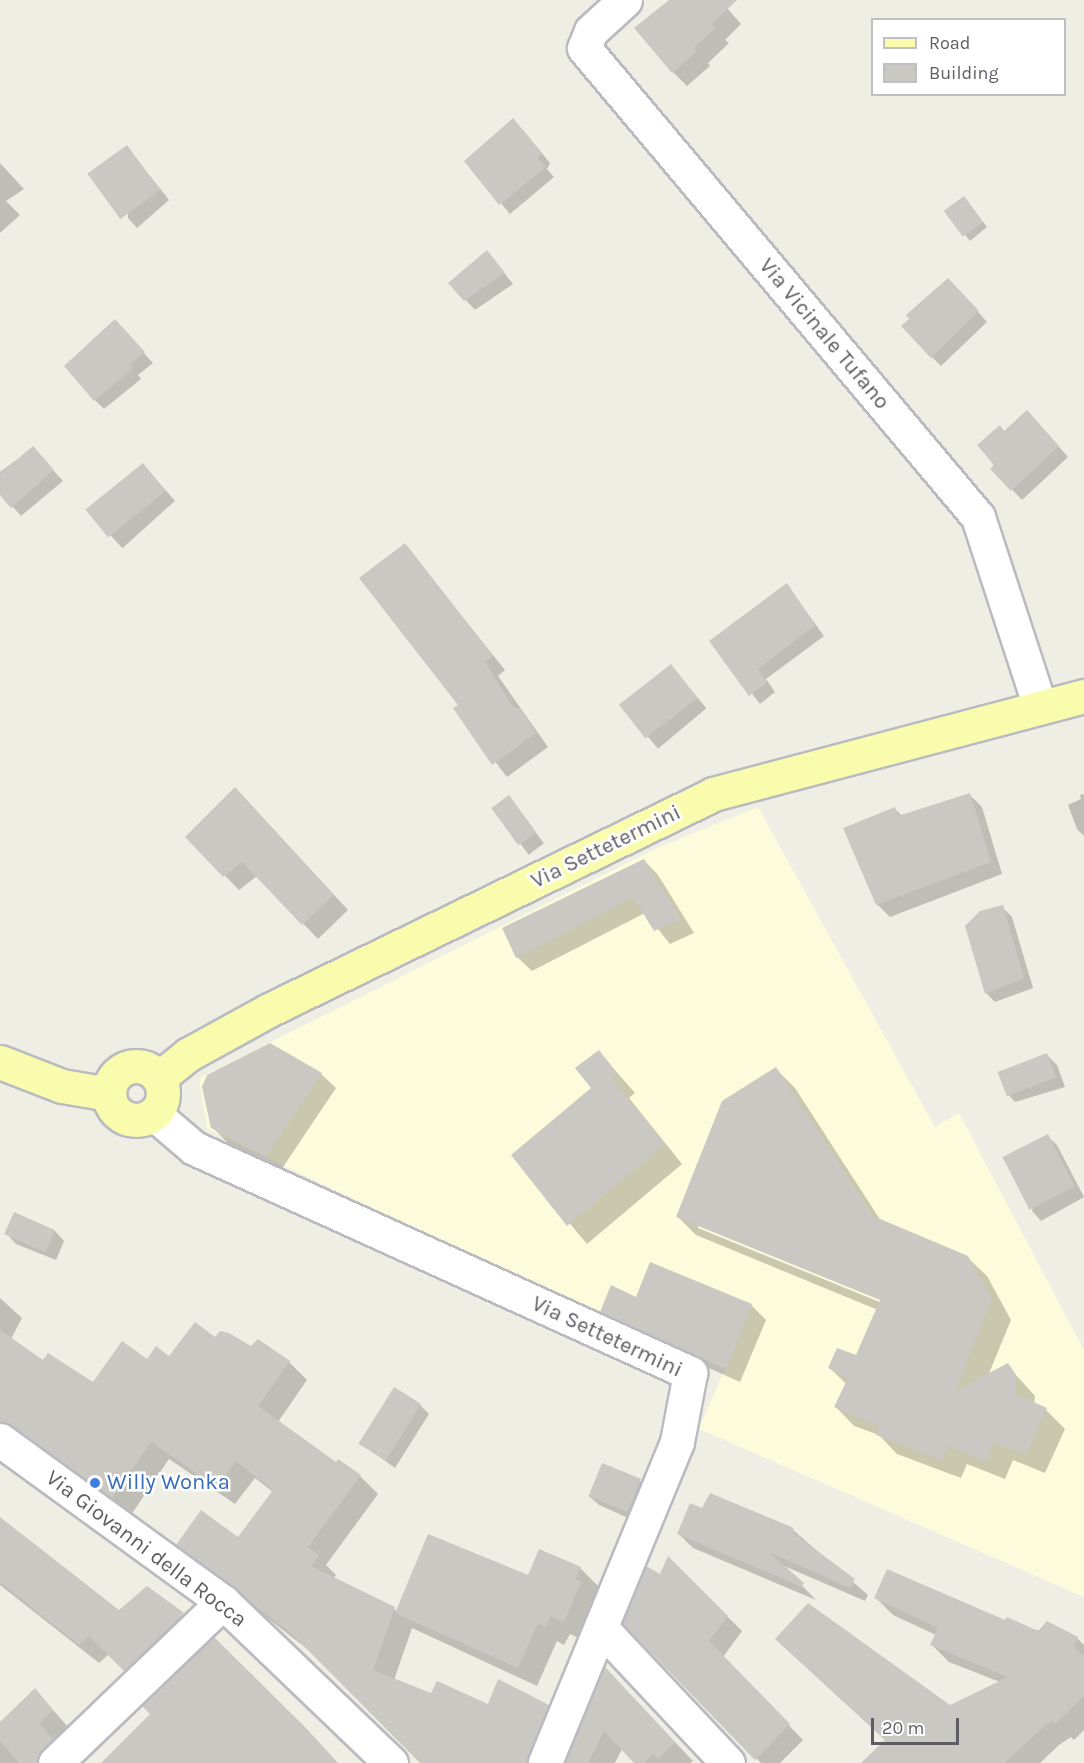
<!DOCTYPE html>
<style>
body{margin:0}
#map{position:relative;width:1084px;height:1763px;overflow:hidden;background:#eeeee4;font-family:Karla,sans-serif}
div>[style]{position:absolute}
.commercial>*{inset:0;background:#fcfbdb}
.shadow>*{inset:0;background:#0003;transform-origin:0 0}
.building>*{inset:0;background:#cac8c2;transform-origin:0 0}
.roads{filter:drop-shadow(2px 0 #b9bbc0) drop-shadow(-2px 0 #b9bbc0) drop-shadow(0 2px #b9bbc0) drop-shadow(0 -2px #b9bbc0)}
.minor>*{height:33px;margin:-16.5px;padding:0 16.5px;transform-origin:16.5px;border-radius:16.5px;background:#fff}
.major>*{height:33px;margin:-16.5px;padding:0 16.5px;transform-origin:16.5px;border-radius:16.5px;background:#f9fcac}
.major>.ring{margin:-16.5px;padding:0;box-sizing:content-box;background:none;border:33px solid #f9fcac;border-radius:50%}
.dots>*{width:16px;height:16px;translate:-50% -50%;box-sizing:border-box;border:3px solid #fff;border-radius:50%}
span{translate:-50% -50%;white-space:nowrap;text-align:center;line-height:1.15;-webkit-text-stroke:5px #fff;paint-order:stroke}
.street-label{font-size:22px;color:#5c5e64}
.shop-label{font-size:22px;color:#366cbe}
.left{translate:0 -50%;text-align:left}
.legend{position:absolute;left:871px;top:18px;width:195px;height:78px;box-sizing:border-box;background:#fff;border:2px solid #bebfc1;margin:0;padding:8px 10px;list-style:none;font-size:18px;color:#5c5e64}
.legend li{display:flex;align-items:center;gap:12px;height:30px}
.legend b{width:30px;border:2px solid #bebfc1}
.scale{position:absolute;left:871px;top:1718px;width:88px;height:27px;box-sizing:border-box;border:3px solid #5c5e64;border-top:0;padding-left:8px;font-size:18px;line-height:21px;white-space:nowrap;color:#5c5e64;-webkit-text-stroke:4px #fff;paint-order:stroke}
</style>
<div id="map">
<div class="commercial">
<i style="clip-path:polygon(758px 807px,935px 1127px,959px 1113px,1084px 1350px,1084px 1597px,699px 1429px,725px 1368px,598px 1316px,207px 1129px,199px 1078px,657px 848px)"></i>
</div>
<div class="shadow">
<i style="clip-path:polygon(671px 0,720px 0,741px 24px,725px 40px,729px 43px,708px 63px,710px 66px,687px 86px,673px 72px)"></i>
<i style="clip-path:polygon(522px 129px,550px 163px,547px 169px,554px 177px,510px 214px,466px 161px)"></i>
<i style="clip-path:polygon(127px 147px,169px 200px,137px 228px,128px 218px)"></i>
<i style="clip-path:polygon(0 163px,24px 189px,6px 201px,20px 215px,0 233px)"></i>
<i style="clip-path:polygon(968px 202px,987px 227px,970px 241px,946px 211px)"></i>
<i style="clip-path:polygon(487px 252px,513px 284px,475px 310px,450px 283px)"></i>
<i style="clip-path:polygon(958px 289px,987px 322px,941px 366px,932px 357px)"></i>
<i style="clip-path:polygon(124px 331px,153px 363px,138px 375px,141px 379px,104px 409px,95px 400px)"></i>
<i style="clip-path:polygon(1036px 421px,1068px 457px,1022px 500px,992px 469px,1005px 432px)"></i>
<i style="clip-path:polygon(33px 448px,63px 481px,21px 516px,0 492px,0 472px)"></i>
<i style="left:143px;top:465px;width:48px;height:71px;rotate:48deg"></i>
<i style="clip-path:polygon(405px 545px,505px 670px,498px 676px,548px 747px,507px 777px,455px 709px,460px 705px)"></i>
<i style="clip-path:polygon(787px 585px,824px 636px,766px 679px,775px 692px,760px 704px,711px 641px)"></i>
<i style="left:671px;top:666px;width:55px;height:63px;rotate:50deg"></i>
<i style="clip-path:polygon(969px 794px,982px 807px,1002px 874px,890px 917px,877px 904px,895px 809px,902px 816px)"></i>
<i style="clip-path:polygon(1084px 794px,1084px 836px,1077px 829px,1068px 805px,1081px 799px,1080px 795px)"></i>
<i style="left:509px;top:797px;width:58px;height:19px;rotate:53deg"></i>
<i style="clip-path:polygon(250px 804px,348px 910px,318px 939px,257px 876px,239px 890px,187px 837px)"></i>
<i style="clip-path:polygon(644px 860px,658px 875px,694px 933px,670px 944px,645px 913px,532px 971px,517px 957px)"></i>
<i style="clip-path:polygon(1002px 907px,1012px 917px,1033px 988px,995px 1002px,986px 993px)"></i>
<i style="clip-path:polygon(599px 1052px,635px 1093px,629px 1098px,682px 1164px,587px 1244px,513px 1156px,593px 1088px)"></i>
<i style="clip-path:polygon(1047px 1055px,1057px 1065px,1065px 1087px,1015px 1102px,1006px 1092px)"></i>
<i style="clip-path:polygon(evenodd,776px 1069px,795px 1088px,881px 1221px,967px 1257px,987px 1276px,1011px 1320px,988px 1376px,1007px 1365px,1035px 1396px,1034px 1404px,1046px 1410px,1065px 1429px,1045px 1473px,1013px 1460px,1005px 1479px,967px 1464px,961px 1478px,897px 1454px,879px 1435px,854px 1426px,836px 1407px,846px 1384px,830px 1368px,857px 1357px,878px 1310px,696px 1235px,677px 1216px,776px 1069px,698px 1224px,888px 1302px,887px 1305px,698px 1228px,698px 1224px)"></i>
<i style="clip-path:polygon(321px 1074px,336px 1088px,281px 1170px,227px 1142px,212px 1127px)"></i>
<i style="clip-path:polygon(1047px 1136px,1057px 1145px,1084px 1197px,1041px 1221px,1032px 1211px)"></i>
<i style="clip-path:polygon(15px 1214px,55px 1231px,64px 1241px,56px 1260px,16px 1244px,7px 1234px)"></i>
<i style="clip-path:polygon(0 1298px,22px 1318px,11px 1339px,44px 1362px,93px 1384px,216px 1339px,289px 1362px,307px 1380px,278px 1422px,336px 1464px,360px 1476px,378px 1494px,326px 1565px,336px 1575px,333px 1579px,397px 1611px,528px 1577px,580px 1568px,599px 1587px,594px 1598px,599px 1602px,583px 1640px,570px 1634px,564px 1645px,557px 1641px,537px 1686px,412px 1628px,394px 1680px,432px 1695px,489px 1706px,548px 1706px,566px 1724px,550px 1763px,422px 1763px,311px 1652px,197px 1563px,178px 1545px,238px 1539px,273px 1492px,255px 1478px,235px 1504px,169px 1459px,131px 1515px,0 1429px)"></i>
<i style="clip-path:polygon(637px 1299px,751px 1305px,766px 1320px,740px 1382px,616px 1326px,602px 1311px)"></i>
<i style="clip-path:polygon(420px 1405px,429px 1414px,395px 1468px,360px 1443px)"></i>
<i style="clip-path:polygon(603px 1464px,640px 1481px,650px 1490px,637px 1522px,599px 1505px,589px 1496px)"></i>
<i style="clip-path:polygon(710px 1495px,793px 1530px,868px 1595px,865px 1601px,782px 1565px,816px 1600px,693px 1548px,679px 1534px,702px 1510px)"></i>
<i style="clip-path:polygon(0 1519px,119px 1612px,147px 1588px,202px 1633px,144px 1688px,109px 1654px,99px 1663px,0 1585px)"></i>
<i style="clip-path:polygon(668px 1558px,742px 1631px,723px 1657px,803px 1740px,780px 1763px,761px 1763px,624px 1623px,661px 1577px)"></i>
<i style="clip-path:polygon(876px 1598px,1077px 1638px,1084px 1645px,1084px 1730px,1074px 1740px,1071px 1737px,1059px 1745px,1040px 1763px,878px 1763px,950px 1707px,1000px 1682px,949px 1662px,932px 1645px,936px 1635px,893px 1615px)"></i>
<i style="clip-path:polygon(623px 1687px,693px 1761px,690px 1763px,636px 1763px,622px 1749px,615px 1763px,567px 1763px)"></i>
<i style="clip-path:polygon(35px 1690px,70px 1729px,66px 1763px,0 1763px,0 1723px)"></i>
</div>
<div class="building">
<i style="clip-path:polygon(669px 0,737px 0,712px 24px,715px 28px,694px 48px,697px 51px,672px 73px,634px 28px)"></i>
<i style="clip-path:polygon(513px 118px,542px 153px,538px 158px,546px 167px,499px 205px,464px 161px)"></i>
<i style="left:127px;top:145px;width:56px;height:49px;rotate:54deg"></i>
<i style="left:964px;top:196px;width:32px;height:25px;rotate:54deg"></i>
<i style="clip-path:polygon(487px 250px,505px 273px,464px 301px,448px 283px)"></i>
<i style="clip-path:polygon(948px 278px,979px 311px,931px 358px,901px 326px,909px 319px,906px 315px)"></i>
<i style="clip-path:polygon(115px 319px,145px 352px,130px 365px,133px 368px,94px 401px,64px 366px)"></i>
<i style="clip-path:polygon(1027px 410px,1059px 446px,1011px 491px,990px 469px,994px 465px,977px 445px,1000px 425px,1004px 431px)"></i>
<i style="clip-path:polygon(33px 446px,54px 470px,11px 508px,0 495px,0 474px)"></i>
<i style="left:143px;top:463px;width:36px;height:74px;rotate:51deg"></i>
<i style="clip-path:polygon(405px 543px,493px 656px,485px 662px,513px 707px,521px 709px,536px 733px,492px 765px,453px 708px,458px 705px,359px 578px)"></i>
<i style="clip-path:polygon(787px 583px,815px 625px,758px 669px,767px 682px,749px 696px,709px 641px)"></i>
<i style="left:671px;top:664px;width:43px;height:66px;rotate:52deg"></i>
<i style="clip-path:polygon(235px 787px,334px 895px,302px 925px,242px 862px,223px 877px,185px 837px)"></i>
<i style="clip-path:polygon(970px 793px,991px 862px,876px 905px,843px 828px,895px 807px,898px 816px)"></i>
<i style="left:509px;top:795px;width:46px;height:22px;rotate:54deg"></i>
<i style="clip-path:polygon(644px 859px,681px 919px,654px 931px,633px 897px,516px 958px,502px 928px)"></i>
<i style="clip-path:polygon(1003px 905px,1024px 978px,985px 994px,965px 926px,980px 911px)"></i>
<i style="clip-path:polygon(270px 1043px,322px 1073px,266px 1156px,211px 1128px,202px 1087px,207px 1075px)"></i>
<i style="clip-path:polygon(599px 1050px,617px 1073px,611px 1078px,665px 1144px,567px 1226px,511px 1155px,591px 1088px,575px 1068px)"></i>
<i style="left:1047px;top:1053px;width:26px;height:53px;rotate:69deg"></i>
<i style="clip-path:polygon(776px 1067px,873px 1216px,968px 1256px,992px 1300px,955px 1391px,1008px 1363px,1016px 1375px,1016px 1394px,1047px 1408px,1026px 1455px,994px 1442px,986px 1461px,948px 1446px,942px 1460px,876px 1435px,880px 1426px,834px 1407px,848px 1378px,828px 1368px,837px 1348px,856px 1355px,880px 1300px,676px 1217px,722px 1101px)"></i>
<i style="left:1048px;top:1134px;width:59px;height:51px;rotate:63deg"></i>
<i style="left:14px;top:1212px;width:45px;height:24px;rotate:24deg"></i>
<i style="clip-path:polygon(650px 1262px,752px 1304px,726px 1369px,600px 1312px,611px 1285px,636px 1297px)"></i>
<i style="clip-path:polygon(195px 1322px,215px 1337px,220px 1331px,229px 1333px,251px 1346px,258px 1339px,290px 1361px,258px 1406px,336px 1462px,338px 1459px,361px 1475px,308px 1547px,319px 1556px,311px 1566px,395px 1607px,373px 1670px,431px 1693px,437px 1681px,488px 1704px,498px 1679px,549px 1705px,527px 1763px,420px 1763px,292px 1634px,176px 1545px,201px 1510px,238px 1537px,273px 1490px,236px 1461px,216px 1487px,151px 1442px,112px 1498px,11px 1425px,0 1422px,0 1330px,43px 1360px,48px 1353px,93px 1382px,122px 1341px,147px 1359px,156px 1346px,169px 1356px)"></i>
<i style="left:394px;top:1387px;width:32px;height:67px;rotate:32deg"></i>
<i style="left:602px;top:1463px;width:42px;height:36px;rotate:22deg"></i>
<i style="clip-path:polygon(710px 1493px,794px 1528px,792px 1532px,855px 1579px,850px 1588px,769px 1552px,804px 1583px,802px 1587px,677px 1534px,690px 1503px,702px 1508px)"></i>
<i style="clip-path:polygon(0 1517px,119px 1610px,147px 1586px,184px 1613px,124px 1671px,89px 1636px,79px 1645px,0 1582px)"></i>
<i style="clip-path:polygon(428px 1534px,528px 1575px,539px 1549px,581px 1567px,575px 1580px,581px 1582px,564px 1622px,551px 1616px,545px 1627px,538px 1623px,518px 1668px,395px 1613px)"></i>
<i style="clip-path:polygon(668px 1556px,728px 1616px,709px 1641px,790px 1724px,755px 1760px,623px 1624px,646px 1566px,660px 1574px)"></i>
<i style="clip-path:polygon(887px 1569px,1005px 1620px,1007px 1617px,1038px 1631px,1047px 1621px,1078px 1637px,1074px 1647px,1084px 1656px,1084px 1696px,1055px 1724px,1052px 1721px,1042px 1728px,1005px 1763px,861px 1763px,885px 1740px,775px 1639px,808px 1603px,950px 1705px,1008px 1677px,930px 1645px,938px 1628px,874px 1598px)"></i>
<i style="clip-path:polygon(214px 1637px,306px 1728px,338px 1763px,101px 1763px,150px 1714px,142px 1706px)"></i>
<i style="clip-path:polygon(605px 1667px,675px 1742px,658px 1759px,653px 1753px,644px 1763px,634px 1763px,604px 1731px,588px 1763px,565px 1763px)"></i>
<i style="clip-path:polygon(35px 1688px,53px 1710px,39px 1723px,53px 1739px,42px 1750px,37px 1763px,19px 1763px,0 1741px,0 1722px)"></i>
</div>
<div class="roads">
<div class="minor">
<i style="left:625px;top:0;width:46px;rotate:137.6deg"></i>
<i style="left:591px;top:31px;width:18px;rotate:112deg"></i>
<i style="left:584px;top:48px;width:613px;rotate:49.97deg"></i>
<i style="left:978px;top:517px;width:200px;rotate:71.9deg"></i>
<i style="left:154px;top:1114px;width:52px;rotate:40.4deg"></i>
<i style="left:194px;top:1148px;width:545px;rotate:24.4deg"></i>
<i style="left:690px;top:1373px;width:70px;rotate:100.7deg"></i>
<i style="left:677px;top:1442px;width:347px;rotate:112.4deg"></i>
<i style="left:0;top:1440px;width:276px;rotate:36deg"></i>
<i style="left:223px;top:1602px;width:233px;rotate:43.8deg"></i>
<i style="left:602px;top:1629px;width:184px;rotate:46.8deg"></i>
<i style="left:55px;top:1763px;width:233px;rotate:-43.8deg"></i>
</div>
<div class="major">
<i style="left:0;top:1062px;width:66px;rotate:21.2deg"></i>
<i style="left:62px;top:1086px;width:48px;rotate:9.7deg"></i>
<i class="ring" style="left:109px;top:1066px;width:21px;height:21px"></i>
<i style="left:159px;top:1078px;width:38px;rotate:-39deg"></i>
<i style="left:189px;top:1054px;width:91px;rotate:-28.8deg"></i>
<i style="left:269px;top:1010px;width:494px;rotate:-25.9deg"></i>
<i style="left:713px;top:794px;width:384px;rotate:-14.8deg"></i>
</div>
</div>
<div class="dots">
<i style="left:95px;top:1483px;background:#3f7fe0"></i>
</div>
<div class="street-label">
<span style="left:824px;top:334px;rotate:50deg">Via Vicinale Tufano</span>
<span style="left:606px;top:847px;rotate:-26deg">Via Settetermini</span>
<span style="left:607px;top:1337px;rotate:25deg">Via Settetermini</span>
<span style="left:146px;top:1549px;rotate:37deg">Via Giovanni della Rocca</span>
</div>
<div class="shop-label">
<span class="left" style="left:107px;top:1483px">Willy Wonka</span>
</div>
<ul class="legend">
<li><b style="height:8px;background:#f9fcac"></b>Road</li>
<li><b style="height:16px;background:#cac8c2"></b>Building</li>
</ul>
<div class="scale">20 m</div>
</div>
